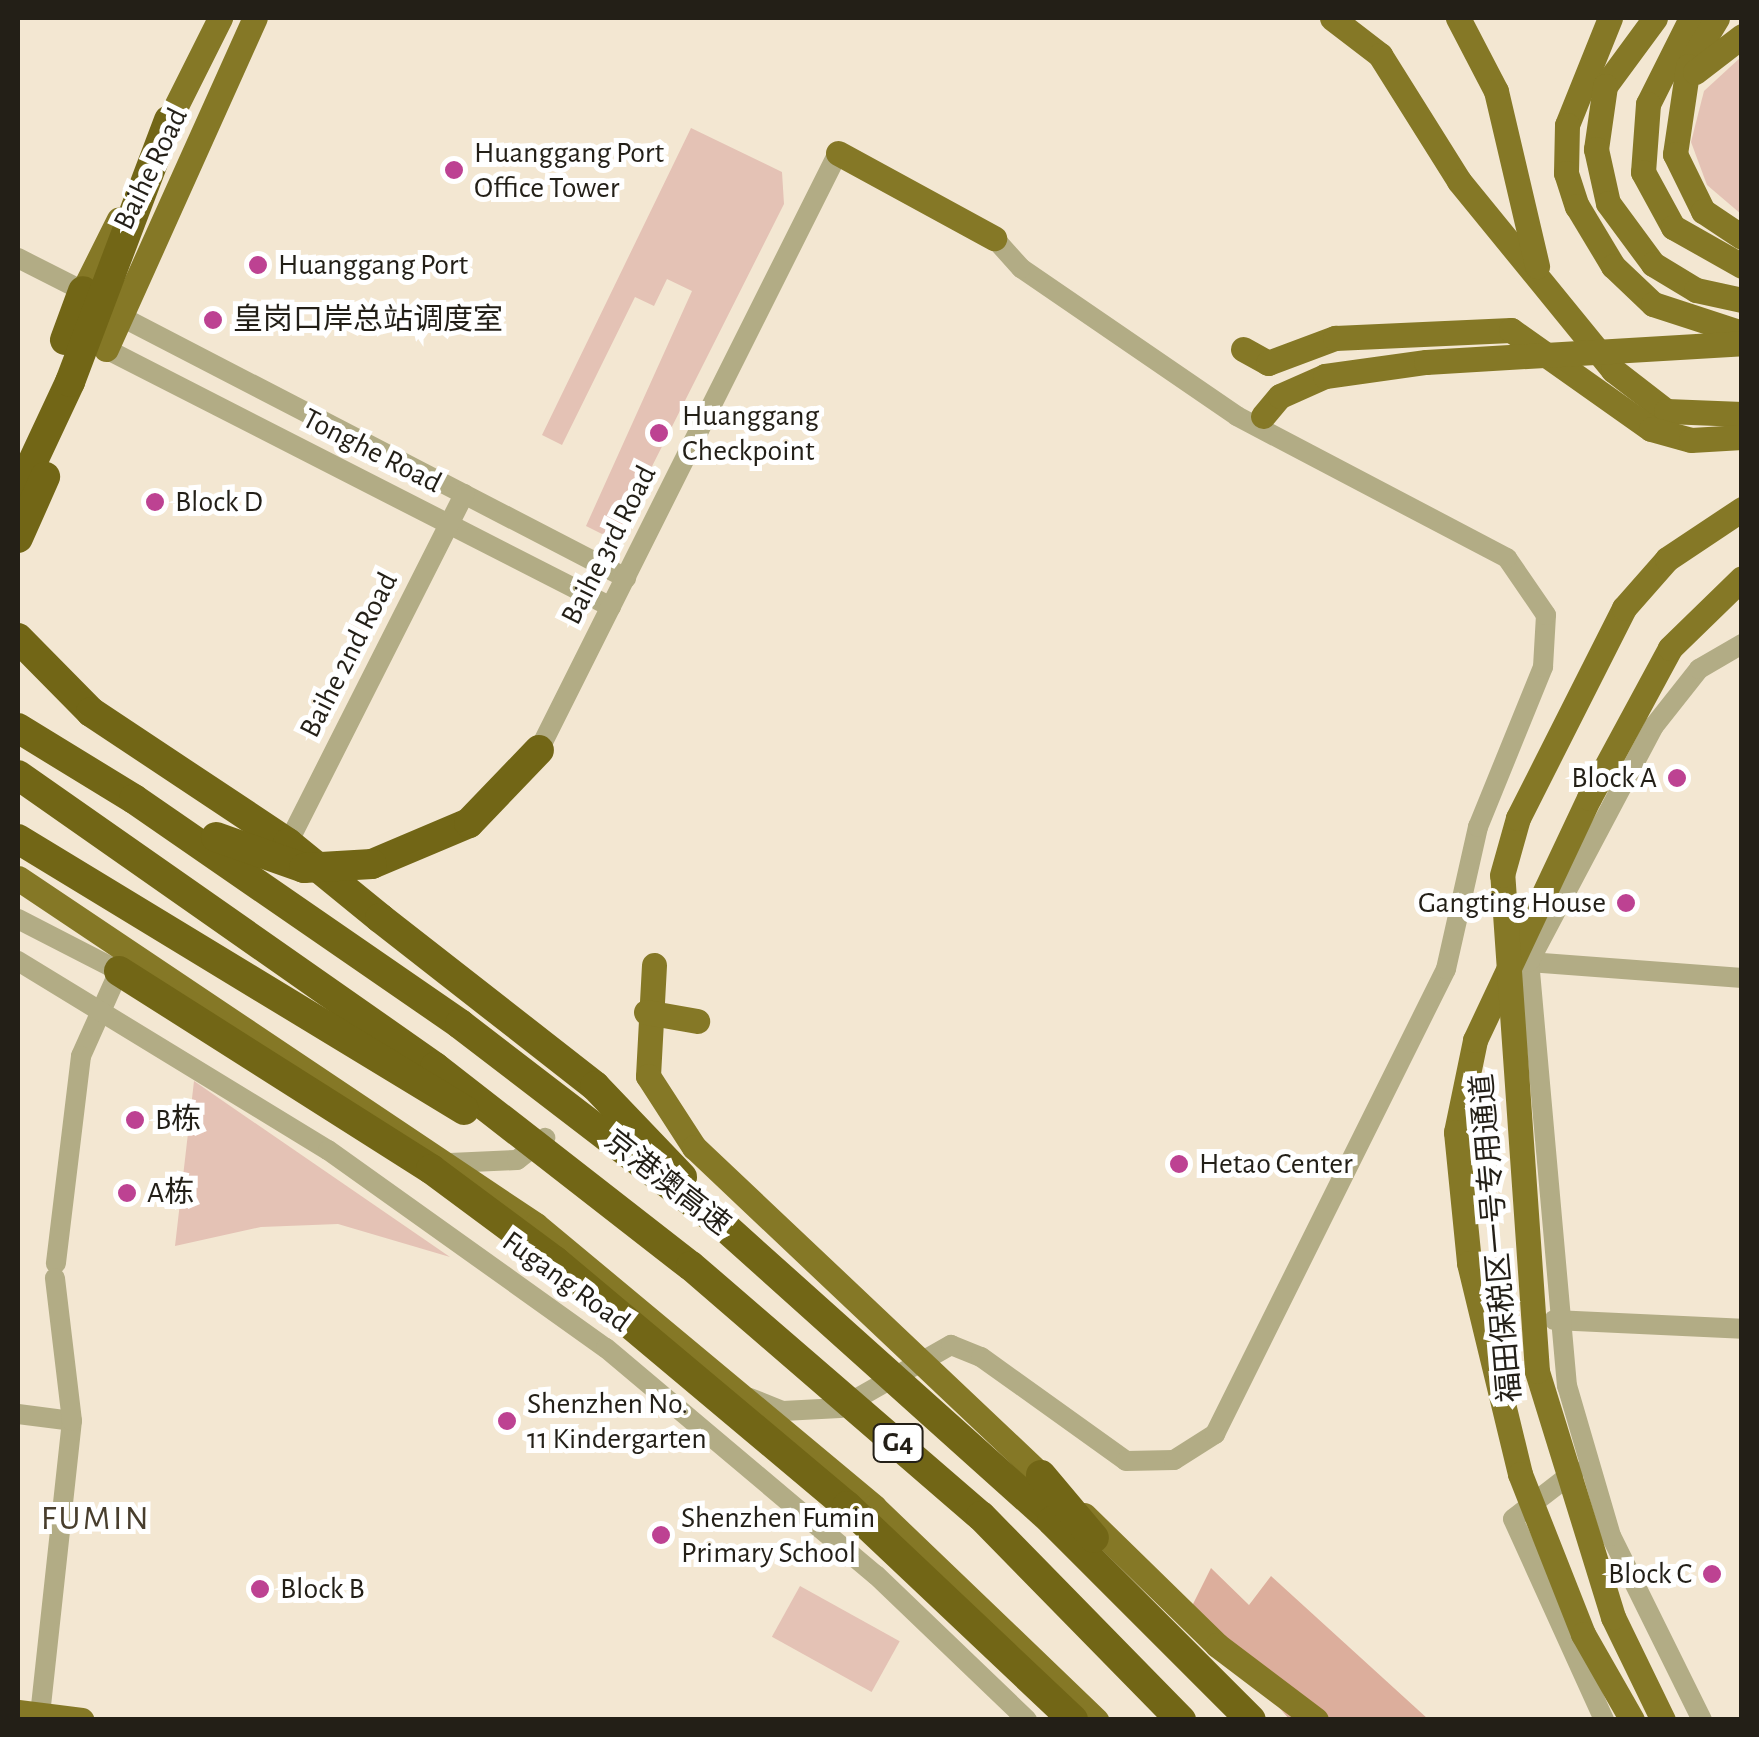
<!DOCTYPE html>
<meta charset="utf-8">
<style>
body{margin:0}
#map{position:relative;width:1759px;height:1737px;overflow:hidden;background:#f3e7d2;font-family:"Alegreya Sans","Noto Sans SC",sans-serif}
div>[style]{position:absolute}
.green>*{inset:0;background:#e4c2b5;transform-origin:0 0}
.forest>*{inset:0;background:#dcae9c}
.minor>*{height:20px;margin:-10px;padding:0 10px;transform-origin:10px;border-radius:10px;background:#b2ac85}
.major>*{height:25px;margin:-12.5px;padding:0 12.5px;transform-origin:12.5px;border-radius:12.5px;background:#857826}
.highway>*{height:30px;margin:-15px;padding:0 15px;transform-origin:15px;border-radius:15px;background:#726616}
.major-bridge>*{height:25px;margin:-12.5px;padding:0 12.5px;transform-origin:12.5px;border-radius:12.5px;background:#857826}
.highway-bridge>*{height:30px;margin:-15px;padding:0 15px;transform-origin:15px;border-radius:15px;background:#726616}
.dots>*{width:28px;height:28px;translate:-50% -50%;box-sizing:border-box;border:5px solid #fff;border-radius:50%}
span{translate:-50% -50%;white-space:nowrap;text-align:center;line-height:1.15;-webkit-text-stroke:10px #fff;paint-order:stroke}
.shield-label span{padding:2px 8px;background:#fff;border:2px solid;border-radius:8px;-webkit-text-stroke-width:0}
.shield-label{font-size:28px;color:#231f17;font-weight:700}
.poi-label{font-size:30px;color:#231f17}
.left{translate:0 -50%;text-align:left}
.right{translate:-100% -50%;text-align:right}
.street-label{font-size:30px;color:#231f17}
.quarter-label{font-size:35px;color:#483e2d;letter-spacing:2.5px}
.frame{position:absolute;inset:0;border:20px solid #231f17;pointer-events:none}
</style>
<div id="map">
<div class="green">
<i style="clip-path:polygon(1741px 57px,1742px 57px,1741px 214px,1707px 185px,1691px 142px,1704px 91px)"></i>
<i style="clip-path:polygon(691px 128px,782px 172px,784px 204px,623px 524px,602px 534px,586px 526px,692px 291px,667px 279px,654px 306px,635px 297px,562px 445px,542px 435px)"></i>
<i style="clip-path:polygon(194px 1081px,450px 1257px,338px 1224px,261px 1227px,175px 1246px)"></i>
<i style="left:800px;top:1586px;width:114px;height:58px;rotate:29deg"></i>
</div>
<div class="forest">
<i style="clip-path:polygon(1211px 1568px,1249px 1605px,1271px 1576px,1428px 1719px,1289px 1719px,1192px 1606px)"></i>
</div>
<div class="minor">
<i style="left:18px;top:258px;width:73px;rotate:26.9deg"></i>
<i style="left:120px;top:316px;width:570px;rotate:27.37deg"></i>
<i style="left:106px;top:349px;width:567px;rotate:27.06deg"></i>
<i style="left:539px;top:750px;width:668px;rotate:-63.4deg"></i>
<i style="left:288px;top:843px;width:391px;rotate:-63.2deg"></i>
<i style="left:18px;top:919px;width:114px;rotate:27.2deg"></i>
<i style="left:119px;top:971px;width:93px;rotate:114.1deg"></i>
<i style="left:81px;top:1056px;width:209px;rotate:96.9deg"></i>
<i style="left:18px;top:961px;width:363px;rotate:31.4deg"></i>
<i style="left:328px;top:1150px;width:341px;rotate:35.5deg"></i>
<i style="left:606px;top:1348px;width:353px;rotate:40.1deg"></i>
<i style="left:876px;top:1575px;width:209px;rotate:43.8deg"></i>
<i style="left:1529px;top:962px;width:214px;rotate:4.3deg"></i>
<i style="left:450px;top:1163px;width:67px;rotate:-2.6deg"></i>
<i style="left:517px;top:1160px;width:36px;rotate:-38deg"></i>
<i style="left:1554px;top:1320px;width:188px;rotate:2.7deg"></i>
<i style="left:750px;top:1398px;width:35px;rotate:22deg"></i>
<i style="left:783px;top:1411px;width:57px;rotate:-3deg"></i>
<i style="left:840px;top:1408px;width:128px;rotate:-29.6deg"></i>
<i style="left:951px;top:1345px;width:32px;rotate:22deg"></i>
<i style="left:981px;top:1357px;width:178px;rotate:35.6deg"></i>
<i style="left:1126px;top:1461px;width:48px;rotate:-1.2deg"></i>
<i style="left:1174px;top:1460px;width:49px;rotate:-32.4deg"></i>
<i style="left:1215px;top:1434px;width:519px;rotate:-63.58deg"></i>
<i style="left:1446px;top:969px;width:146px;rotate:-77.3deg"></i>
<i style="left:1478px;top:827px;width:173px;rotate:-67.9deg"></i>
<i style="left:1543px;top:667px;width:52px;rotate:-86.7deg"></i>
<i style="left:1546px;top:615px;width:69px;rotate:-124.4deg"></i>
<i style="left:1507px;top:558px;width:305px;rotate:-152.3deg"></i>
<i style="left:1237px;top:416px;width:262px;rotate:-145.6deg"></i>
<i style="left:1021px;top:268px;width:40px;rotate:-132deg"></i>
<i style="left:18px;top:1414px;width:54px;rotate:7.4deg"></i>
<i style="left:1575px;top:1471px;width:78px;rotate:142.3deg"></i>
<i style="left:1513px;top:1519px;width:221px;rotate:65.6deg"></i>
<i style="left:40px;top:1715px;width:296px;rotate:-83.8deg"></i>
<i style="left:72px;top:1421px;width:144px;rotate:-96.8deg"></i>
<i style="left:1702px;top:1720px;width:205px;rotate:-116.3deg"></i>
<i style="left:1611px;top:1536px;width:156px;rotate:-106.3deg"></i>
<i style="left:1567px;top:1386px;width:426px;rotate:-95.1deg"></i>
<i style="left:1529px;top:962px;width:267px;rotate:-62.1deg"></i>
<i style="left:1654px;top:726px;width:73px;rotate:-51.7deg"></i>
<i style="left:1699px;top:669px;width:50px;rotate:-30.2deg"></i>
</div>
<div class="major">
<i style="left:1332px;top:18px;width:61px;rotate:37.6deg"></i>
<i style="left:1380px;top:55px;width:149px;rotate:57.9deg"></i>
<i style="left:1459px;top:181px;width:244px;rotate:50.8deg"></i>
<i style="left:1613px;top:370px;width:67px;rotate:37.7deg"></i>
<i style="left:1666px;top:411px;width:76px;rotate:2.3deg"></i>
<i style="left:1458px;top:18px;width:82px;rotate:62.5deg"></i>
<i style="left:1496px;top:91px;width:180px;rotate:76.8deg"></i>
<i style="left:1610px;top:18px;width:115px;rotate:111.9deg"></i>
<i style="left:1567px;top:125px;width:48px;rotate:91.2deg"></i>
<i style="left:1566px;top:173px;width:35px;rotate:72deg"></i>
<i style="left:1577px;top:206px;width:70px;rotate:59deg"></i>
<i style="left:1613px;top:266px;width:55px;rotate:43.5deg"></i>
<i style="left:1653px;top:304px;width:94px;rotate:18deg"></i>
<i style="left:1655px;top:18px;width:84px;rotate:126.3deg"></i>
<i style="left:1605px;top:86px;width:64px;rotate:98.1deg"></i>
<i style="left:1596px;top:149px;width:55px;rotate:77.5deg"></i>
<i style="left:1608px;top:203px;width:76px;rotate:53.6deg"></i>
<i style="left:1653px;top:264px;width:50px;rotate:31.2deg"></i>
<i style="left:1696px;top:290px;width:47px;rotate:12.3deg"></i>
<i style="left:1691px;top:18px;width:96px;rotate:116.6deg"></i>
<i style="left:1648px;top:104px;width:68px;rotate:94.2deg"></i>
<i style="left:1643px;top:172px;width:63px;rotate:61.4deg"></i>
<i style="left:1673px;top:227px;width:79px;rotate:29.5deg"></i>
<i style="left:1717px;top:18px;width:56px;rotate:121.1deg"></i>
<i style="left:1688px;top:66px;width:89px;rotate:98.4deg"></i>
<i style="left:1675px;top:154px;width:64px;rotate:63.8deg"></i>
<i style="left:1703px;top:211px;width:47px;rotate:33.7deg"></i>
<i style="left:1695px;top:72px;width:59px;rotate:-37.5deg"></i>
<i style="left:162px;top:134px;width:130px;rotate:-63.4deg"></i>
<i style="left:838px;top:153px;width:178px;rotate:28.6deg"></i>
<i style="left:83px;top:291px;width:80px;rotate:-63.4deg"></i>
<i style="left:106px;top:349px;width:363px;rotate:-65.8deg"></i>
<i style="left:1243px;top:349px;width:29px;rotate:29deg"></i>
<i style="left:1268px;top:363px;width:72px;rotate:-20.5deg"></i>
<i style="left:1335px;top:338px;width:176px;rotate:-2.6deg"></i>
<i style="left:1511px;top:330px;width:171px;rotate:35.3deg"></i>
<i style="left:1651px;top:429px;width:41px;rotate:15.4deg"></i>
<i style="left:1691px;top:440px;width:51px;rotate:-3.4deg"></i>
<i style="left:1263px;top:416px;width:26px;rotate:-50deg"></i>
<i style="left:1280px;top:396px;width:49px;rotate:-24deg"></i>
<i style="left:1325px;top:376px;width:102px;rotate:-7.9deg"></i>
<i style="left:18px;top:878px;width:623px;rotate:33.82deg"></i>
<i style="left:536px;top:1225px;width:440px;rotate:39.8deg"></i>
<i style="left:874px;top:1507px;width:308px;rotate:43.8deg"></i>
<i style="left:654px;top:965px;width:111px;rotate:93.1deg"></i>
<i style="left:648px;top:1076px;width:85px;rotate:57.1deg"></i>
<i style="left:646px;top:1012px;width:52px;rotate:10deg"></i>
<i style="left:1456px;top:1132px;width:94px;rotate:-78.3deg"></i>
<i style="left:1475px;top:1040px;width:268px;rotate:-64.8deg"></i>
<i style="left:1589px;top:798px;width:170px;rotate:-61.6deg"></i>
<i style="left:1670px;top:648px;width:100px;rotate:-44.2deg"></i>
<i style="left:18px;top:1712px;width:64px;rotate:7.2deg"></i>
</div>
<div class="highway">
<i style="left:65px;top:340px;width:52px;rotate:-69.8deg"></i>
<i style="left:18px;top:493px;width:123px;rotate:-64.9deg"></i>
<i style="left:70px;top:382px;width:280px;rotate:-69.3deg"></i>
<i style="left:18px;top:538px;width:67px;rotate:-66.1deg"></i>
<i style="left:18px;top:638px;width:104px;rotate:45.4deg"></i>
<i style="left:91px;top:712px;width:237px;rotate:33.6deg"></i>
<i style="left:288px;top:843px;width:119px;rotate:39.2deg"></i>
<i style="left:18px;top:728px;width:136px;rotate:31.5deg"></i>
<i style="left:372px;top:864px;width:105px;rotate:-22.9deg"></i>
<i style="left:469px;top:823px;width:101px;rotate:-46.2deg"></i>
<i style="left:119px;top:971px;width:370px;rotate:32.4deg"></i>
<i style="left:431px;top:1169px;width:154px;rotate:36.6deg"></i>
<i style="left:555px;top:1261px;width:381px;rotate:40deg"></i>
<i style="left:847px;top:1506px;width:311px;rotate:43.4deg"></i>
</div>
<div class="major-bridge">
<i style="left:1426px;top:362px;width:317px;rotate:-3.4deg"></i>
<i style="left:1456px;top:1132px;width:132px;rotate:84.3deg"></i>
<i style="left:1469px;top:1263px;width:217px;rotate:76.4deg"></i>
<i style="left:1520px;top:1474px;width:172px;rotate:68.5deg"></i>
<i style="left:1583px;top:1634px;width:99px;rotate:60.3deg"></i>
<i style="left:694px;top:1147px;width:497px;rotate:43.4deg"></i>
<i style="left:1084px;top:1515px;width:186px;rotate:44.3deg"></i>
<i style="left:1217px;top:1645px;width:124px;rotate:37.1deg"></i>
<i style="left:1663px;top:1720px;width:114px;rotate:-115.9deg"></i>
<i style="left:1613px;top:1617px;width:257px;rotate:-107.2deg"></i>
<i style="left:1537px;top:1371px;width:497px;rotate:-94deg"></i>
<i style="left:1502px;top:875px;width:59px;rotate:-74.3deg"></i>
<i style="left:1518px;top:818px;width:235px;rotate:-63.2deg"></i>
<i style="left:1624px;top:608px;width:65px;rotate:-48.7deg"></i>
<i style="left:1667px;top:559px;width:90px;rotate:-33.7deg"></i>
</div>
<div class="highway-bridge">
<i style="left:18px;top:775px;width:509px;rotate:35deg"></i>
<i style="left:435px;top:1067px;width:324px;rotate:37.9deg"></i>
<i style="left:691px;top:1266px;width:383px;rotate:40.8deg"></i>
<i style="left:981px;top:1516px;width:286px;rotate:45.6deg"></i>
<i style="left:134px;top:799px;width:396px;rotate:34.6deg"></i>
<i style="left:460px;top:1024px;width:335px;rotate:37.5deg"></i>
<i style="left:726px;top:1228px;width:438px;rotate:41.9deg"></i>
<i style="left:1052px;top:1521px;width:281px;rotate:45deg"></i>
<i style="left:216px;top:837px;width:93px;rotate:19.4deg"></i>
<i style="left:304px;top:868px;width:68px;rotate:-3.4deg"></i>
<i style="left:18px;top:839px;width:522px;rotate:31.28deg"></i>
<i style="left:380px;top:918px;width:273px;rotate:38deg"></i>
<i style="left:595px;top:1086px;width:126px;rotate:46.3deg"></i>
<i style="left:1041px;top:1475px;width:82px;rotate:49.9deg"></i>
</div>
<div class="dots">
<i style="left:454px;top:170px;background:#bd4292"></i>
<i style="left:258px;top:265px;background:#bd4292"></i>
<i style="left:213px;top:320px;background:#bd4292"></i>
<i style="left:659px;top:433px;background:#bd4292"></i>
<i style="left:155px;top:502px;background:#bd4292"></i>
<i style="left:1677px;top:778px;background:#bd4292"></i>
<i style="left:1626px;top:903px;background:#bd4292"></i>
<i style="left:135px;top:1120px;background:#bd4292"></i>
<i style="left:1179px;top:1164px;background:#bd4292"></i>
<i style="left:127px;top:1193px;background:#bd4292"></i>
<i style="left:507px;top:1421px;background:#bd4292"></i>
<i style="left:661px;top:1535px;background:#bd4292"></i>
<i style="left:1712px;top:1574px;background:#bd4292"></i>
<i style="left:260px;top:1589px;background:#bd4292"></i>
</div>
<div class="shield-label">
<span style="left:898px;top:1443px">G4</span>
</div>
<div class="poi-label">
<span class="left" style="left:474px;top:170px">Huanggang Port<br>Office Tower</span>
<span class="left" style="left:278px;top:265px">Huanggang Port</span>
<span class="left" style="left:233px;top:320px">皇岗口岸总站调度室</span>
<span class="left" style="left:682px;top:433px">Huanggang<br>Checkpoint</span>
<span class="left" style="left:175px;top:502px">Block D</span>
<span class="right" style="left:1657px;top:778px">Block A</span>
<span class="right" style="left:1606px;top:903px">Gangting House</span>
<span class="left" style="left:155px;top:1120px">B栋</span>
<span class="left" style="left:1199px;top:1164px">Hetao Center</span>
<span class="left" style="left:147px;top:1193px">A栋</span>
<span class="left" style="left:527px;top:1421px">Shenzhen No.<br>11 Kindergarten</span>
<span class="left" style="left:681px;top:1535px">Shenzhen Fumin<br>Primary School</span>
<span class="right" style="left:1692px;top:1574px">Block C</span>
<span class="left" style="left:280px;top:1589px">Block B</span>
</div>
<div class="street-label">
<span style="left:151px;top:169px;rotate:-64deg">Baihe Road</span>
<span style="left:372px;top:451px;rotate:27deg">Tonghe Road</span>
<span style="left:609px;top:545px;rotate:-63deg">Baihe 3rd Road</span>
<span style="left:349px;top:655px;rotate:-63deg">Baihe 2nd Road</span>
<span style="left:667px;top:1183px;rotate:38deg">京港澳高速</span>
<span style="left:1497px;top:1238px;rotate:-95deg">福田保税区一号专用通道</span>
<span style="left:566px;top:1282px;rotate:36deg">Fugang Road</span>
</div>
<div class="quarter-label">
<span style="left:96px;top:1519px">FUMIN</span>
</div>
<div class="frame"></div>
</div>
